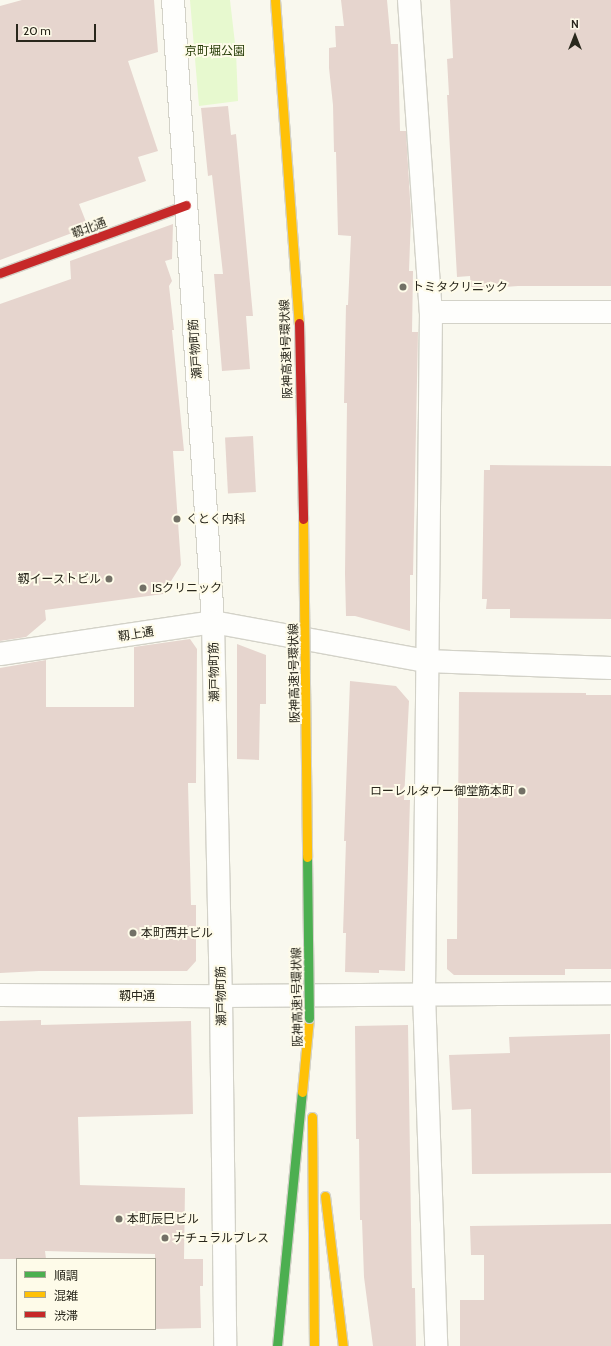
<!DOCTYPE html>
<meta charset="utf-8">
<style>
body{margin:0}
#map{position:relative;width:611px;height:1346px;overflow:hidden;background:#f9f8ee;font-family:Cabin,"Noto Sans JP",sans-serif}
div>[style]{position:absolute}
.green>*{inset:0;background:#e7f9cf}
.building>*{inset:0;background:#e6d5ce;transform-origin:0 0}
.roads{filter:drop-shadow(1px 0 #d3d2c8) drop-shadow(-1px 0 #d3d2c8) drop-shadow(0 1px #d3d2c8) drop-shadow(0 -1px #d3d2c8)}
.street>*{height:22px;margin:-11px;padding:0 11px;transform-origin:11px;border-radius:11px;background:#fefefc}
.fast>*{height:9px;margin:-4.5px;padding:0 4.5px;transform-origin:4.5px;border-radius:4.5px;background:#4caf50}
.slow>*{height:9px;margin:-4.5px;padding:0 4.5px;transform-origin:4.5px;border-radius:4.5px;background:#ffc107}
.jam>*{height:9px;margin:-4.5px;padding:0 4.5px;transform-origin:4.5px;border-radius:4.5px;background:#c62828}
.bridges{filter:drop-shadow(1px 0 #d3d2c8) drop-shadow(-1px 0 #d3d2c8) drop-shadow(0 1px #d3d2c8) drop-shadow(0 -1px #d3d2c8)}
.fast-bridge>*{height:9px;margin:-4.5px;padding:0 4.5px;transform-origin:4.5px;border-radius:4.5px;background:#4caf50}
.slow-bridge>*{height:9px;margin:-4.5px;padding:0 4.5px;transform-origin:4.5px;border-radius:4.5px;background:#ffc107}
.jam-bridge>*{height:9px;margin:-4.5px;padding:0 4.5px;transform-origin:4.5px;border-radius:4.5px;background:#c62828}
.dots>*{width:11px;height:11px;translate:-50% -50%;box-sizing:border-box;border:2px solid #fefbe9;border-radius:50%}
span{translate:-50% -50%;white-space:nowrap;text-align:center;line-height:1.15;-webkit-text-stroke:4px #fefbe9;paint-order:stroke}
.park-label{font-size:12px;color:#263b06}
.street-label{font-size:12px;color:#29271c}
.poi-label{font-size:12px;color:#29271c}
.left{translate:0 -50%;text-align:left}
.right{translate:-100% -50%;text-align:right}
.legend{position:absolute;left:16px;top:1258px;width:140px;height:72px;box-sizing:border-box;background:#fefbe9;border:1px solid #a9a697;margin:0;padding:5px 7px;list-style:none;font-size:12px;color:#29271c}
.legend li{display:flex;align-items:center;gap:8px;height:20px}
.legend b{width:20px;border:1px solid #a9a697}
.north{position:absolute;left:555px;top:16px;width:40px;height:40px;-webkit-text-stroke:3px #fefbe9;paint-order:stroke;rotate:0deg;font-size:11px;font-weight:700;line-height:16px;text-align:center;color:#29271c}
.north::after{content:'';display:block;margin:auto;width:14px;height:18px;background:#29271c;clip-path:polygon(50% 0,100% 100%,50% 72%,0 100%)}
.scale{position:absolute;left:16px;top:24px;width:80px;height:18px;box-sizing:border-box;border:2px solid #29271c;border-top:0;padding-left:5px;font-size:12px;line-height:14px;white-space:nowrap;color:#29271c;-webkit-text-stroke:3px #fefbe9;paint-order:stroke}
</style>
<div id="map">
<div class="green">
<i style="clip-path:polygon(190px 0,230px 0,236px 52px,238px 101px,199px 106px)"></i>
</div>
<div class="building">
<i style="clip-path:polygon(22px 0,154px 0,158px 52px,128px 61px,158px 151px,138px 157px,146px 181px,79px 204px,88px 227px,0 260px,0 6px)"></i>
<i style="clip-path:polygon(341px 0,387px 0,391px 44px,398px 44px,400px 131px,406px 131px,411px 216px,409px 271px,413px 271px,412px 332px,418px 332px,413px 575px,410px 575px,410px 631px,355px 616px,346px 616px,345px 574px,347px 403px,344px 403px,346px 305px,348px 305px,351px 236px,338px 235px,336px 152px,334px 152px,333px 105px,329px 68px,329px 48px,336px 47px,335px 26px,344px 26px)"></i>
<i style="clip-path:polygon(450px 0,611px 0,611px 286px,518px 286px,471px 289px,470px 276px,457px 277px,447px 95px,449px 95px,447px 59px,453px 58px)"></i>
<i style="clip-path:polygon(228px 106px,231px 135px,236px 134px,253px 316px,246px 316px,250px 369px,222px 371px,214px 274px,223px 274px,212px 175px,208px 176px,201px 108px)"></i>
<i style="clip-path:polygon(173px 224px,172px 259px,165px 261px,172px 281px,169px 286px,174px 330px,172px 330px,184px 451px,173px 451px,181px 565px,163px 594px,45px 610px,46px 620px,26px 637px,0 641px,0 304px,71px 279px,70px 261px)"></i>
<i style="left:253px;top:436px;width:56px;height:28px;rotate:87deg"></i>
<i style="clip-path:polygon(490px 465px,611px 466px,611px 619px,510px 618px,510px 609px,486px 609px,487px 599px,482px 599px,484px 470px,490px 470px)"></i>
<i style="clip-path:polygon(190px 639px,197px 649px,196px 783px,188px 783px,191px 905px,196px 905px,196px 961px,187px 971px,39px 971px,0 973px,0 668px,46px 660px,46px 707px,134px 707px,134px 647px)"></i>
<i style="clip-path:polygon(237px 644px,266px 655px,266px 704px,260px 704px,259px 760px,237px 759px)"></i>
<i style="clip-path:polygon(350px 681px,396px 686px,409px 701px,404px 800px,410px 800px,405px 971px,379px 970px,379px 973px,345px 972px,346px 933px,343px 933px,346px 841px,344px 841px)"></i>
<i style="clip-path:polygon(459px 692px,586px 693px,586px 695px,611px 695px,611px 969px,565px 969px,565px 975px,454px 975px,447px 969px,447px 939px,457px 939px)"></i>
<i style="clip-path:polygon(41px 1020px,41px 1025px,191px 1021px,193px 1114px,78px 1117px,80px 1185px,185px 1188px,184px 1259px,203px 1259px,203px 1286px,200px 1286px,201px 1328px,155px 1329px,155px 1254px,45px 1251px,46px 1259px,0 1259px,0 1021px)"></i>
<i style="clip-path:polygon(408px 1025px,412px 1288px,415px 1288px,416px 1346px,373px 1346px,364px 1277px,362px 1220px,360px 1220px,359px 1139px,356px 1139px,355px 1026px)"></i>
<i style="clip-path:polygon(610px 1034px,611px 1173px,472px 1174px,471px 1109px,452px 1110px,449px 1055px,510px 1053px,509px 1037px)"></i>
<i style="clip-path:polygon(611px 1224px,611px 1346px,460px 1346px,460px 1300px,484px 1300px,484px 1255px,471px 1255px,470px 1226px)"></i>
</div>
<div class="roads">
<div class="street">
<i style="left:173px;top:0;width:623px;rotate:86.32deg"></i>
<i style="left:213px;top:622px;width:374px;rotate:88.8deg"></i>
<i style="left:221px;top:996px;width:350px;rotate:89.3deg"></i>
<i style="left:409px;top:0;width:313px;rotate:86deg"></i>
<i style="left:431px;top:312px;width:682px;rotate:90.59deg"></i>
<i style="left:424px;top:994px;width:352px;rotate:88deg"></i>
<i style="left:431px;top:312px;width:180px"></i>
<i style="left:0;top:654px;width:215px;rotate:-8.5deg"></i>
<i style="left:213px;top:622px;width:217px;rotate:10.4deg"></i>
<i style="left:426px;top:661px;width:185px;rotate:2.2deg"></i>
<i style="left:0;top:995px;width:221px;rotate:0.3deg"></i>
<i style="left:221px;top:996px;width:390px;rotate:-0.4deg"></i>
</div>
<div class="fast">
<i style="left:277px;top:1346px;width:255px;rotate:-84.4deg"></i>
</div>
<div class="slow">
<i style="left:302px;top:1092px;width:74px;rotate:-84.6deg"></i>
<i style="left:312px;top:1117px;width:229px;rotate:89.5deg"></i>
<i style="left:325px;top:1196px;width:151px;rotate:83.2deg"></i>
</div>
<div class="jam">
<i style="left:0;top:273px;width:198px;rotate:-20.1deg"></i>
</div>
</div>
<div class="bridges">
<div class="fast-bridge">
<i style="left:307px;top:857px;width:161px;rotate:89.3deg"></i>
</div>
<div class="slow-bridge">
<i style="left:275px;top:0;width:324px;rotate:85.8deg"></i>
<i style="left:303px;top:519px;width:338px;rotate:89.3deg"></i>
</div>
<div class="jam-bridge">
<i style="left:299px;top:323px;width:196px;rotate:88.8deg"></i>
</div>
</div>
<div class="dots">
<i style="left:403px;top:287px;background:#727066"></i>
<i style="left:177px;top:519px;background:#727066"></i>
<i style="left:109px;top:579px;background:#727066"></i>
<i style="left:143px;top:588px;background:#727066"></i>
<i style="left:522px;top:791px;background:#727066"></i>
<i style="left:133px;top:933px;background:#727066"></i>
<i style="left:119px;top:1219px;background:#727066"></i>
<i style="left:165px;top:1238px;background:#727066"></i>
</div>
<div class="park-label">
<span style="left:215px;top:51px">京町堀公園</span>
</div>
<div class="street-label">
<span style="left:89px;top:228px;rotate:-20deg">靱北通</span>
<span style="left:195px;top:349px;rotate:-94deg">瀬戸物町筋</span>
<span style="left:286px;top:349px;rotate:-92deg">阪神高速1号環状線</span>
<span style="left:136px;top:634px;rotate:-9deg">靱上通</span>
<span style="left:214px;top:672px;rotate:-91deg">瀬戸物町筋</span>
<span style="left:294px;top:673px;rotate:-91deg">阪神高速1号環状線</span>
<span style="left:137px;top:996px">靱中通</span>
<span style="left:221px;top:996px;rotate:-91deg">瀬戸物町筋</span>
<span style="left:297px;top:997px;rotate:-91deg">阪神高速1号環状線</span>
</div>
<div class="poi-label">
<span class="left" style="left:412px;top:287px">トミタクリニック</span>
<span class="left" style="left:186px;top:519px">くとく内科</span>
<span class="right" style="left:101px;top:579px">靱イーストビル</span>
<span class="left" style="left:152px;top:588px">ISクリニック</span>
<span class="right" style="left:514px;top:791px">ローレルタワー御堂筋本町</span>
<span class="left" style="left:141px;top:933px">本町西井ビル</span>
<span class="left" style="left:127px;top:1219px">本町辰巳ビル</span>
<span class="left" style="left:173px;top:1238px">ナチュラルブレス</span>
</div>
<ul class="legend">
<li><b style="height:5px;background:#4caf50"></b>順調</li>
<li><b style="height:5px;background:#ffc107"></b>混雑</li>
<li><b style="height:5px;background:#c62828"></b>渋滞</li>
</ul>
<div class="north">N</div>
<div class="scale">20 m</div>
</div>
